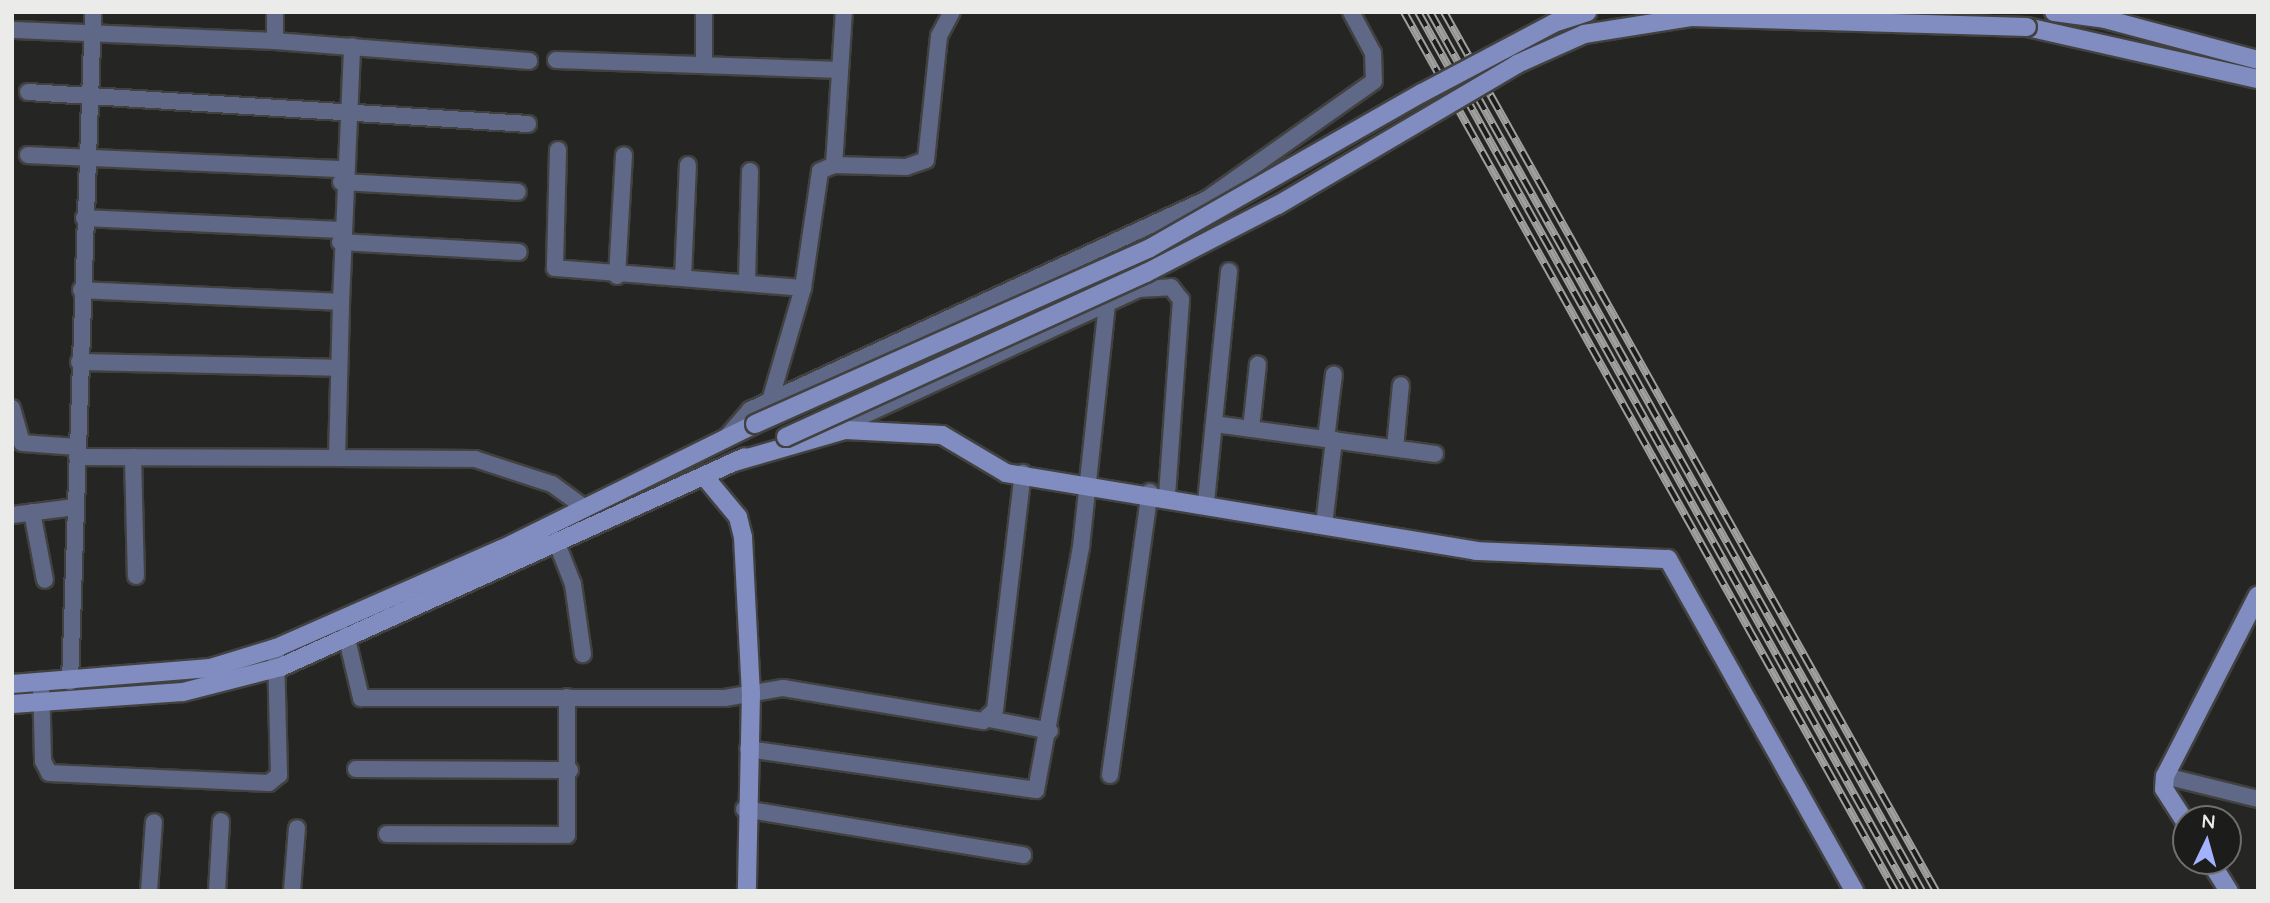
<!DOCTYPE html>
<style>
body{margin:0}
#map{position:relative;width:2270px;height:903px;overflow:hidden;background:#252624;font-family:Quicksand,sans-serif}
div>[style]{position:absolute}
.roads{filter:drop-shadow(2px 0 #414240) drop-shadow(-2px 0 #414240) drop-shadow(0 2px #414240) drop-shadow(0 -2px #414240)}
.street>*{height:16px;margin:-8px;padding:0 8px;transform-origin:8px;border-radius:8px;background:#606888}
.secondary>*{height:18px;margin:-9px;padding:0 9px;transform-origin:9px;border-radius:9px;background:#818dc1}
.rail>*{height:8px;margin-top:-4px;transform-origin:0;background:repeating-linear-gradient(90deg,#1c1d1b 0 16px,#a0a19f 0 32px);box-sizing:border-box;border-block:2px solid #a0a19f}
.bridges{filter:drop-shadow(2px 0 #414240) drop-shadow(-2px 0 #414240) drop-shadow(0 2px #414240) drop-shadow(0 -2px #414240)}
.secondary-bridge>*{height:18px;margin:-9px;padding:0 9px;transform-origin:9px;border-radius:9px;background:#818dc1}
span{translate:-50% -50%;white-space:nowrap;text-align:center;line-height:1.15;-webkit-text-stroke:5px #1c1d1b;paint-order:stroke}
.frame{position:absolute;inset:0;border:14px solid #ebecea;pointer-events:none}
.north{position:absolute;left:2172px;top:805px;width:70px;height:70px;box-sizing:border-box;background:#1c1d1b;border:2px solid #6f706e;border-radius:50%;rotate:5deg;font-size:19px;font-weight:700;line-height:28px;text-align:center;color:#ebecea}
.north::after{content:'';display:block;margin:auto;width:24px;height:32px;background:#a2b2fd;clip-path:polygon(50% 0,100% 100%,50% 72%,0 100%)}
</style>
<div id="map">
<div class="roads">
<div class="street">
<i style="left:15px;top:30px;width:260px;rotate:2.4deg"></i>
<i style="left:275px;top:41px;width:29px;rotate:-90deg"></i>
<i style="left:275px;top:41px;width:255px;rotate:4.5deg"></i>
<i style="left:556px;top:60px;width:284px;rotate:2deg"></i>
<i style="left:704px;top:65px;width:53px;rotate:-90deg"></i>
<i style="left:28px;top:92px;width:501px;rotate:3.66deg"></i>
<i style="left:558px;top:150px;width:118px;rotate:91.5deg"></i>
<i style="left:555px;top:268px;width:249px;rotate:4.6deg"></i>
<i style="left:803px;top:288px;width:118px;rotate:-81.7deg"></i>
<i style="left:820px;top:171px;width:15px;rotate:-23deg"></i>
<i style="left:834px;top:165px;width:72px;rotate:1.6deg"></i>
<i style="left:906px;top:167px;width:21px;rotate:-19deg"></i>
<i style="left:926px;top:160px;width:125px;rotate:-84deg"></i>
<i style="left:939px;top:36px;width:27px;rotate:-62deg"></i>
<i style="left:28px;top:155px;width:314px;rotate:2.6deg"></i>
<i style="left:834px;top:165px;width:153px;rotate:-86.3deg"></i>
<i style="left:341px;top:182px;width:177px;rotate:3.2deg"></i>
<i style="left:84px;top:218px;width:257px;rotate:2.7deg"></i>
<i style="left:340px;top:242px;width:179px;rotate:3.2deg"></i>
<i style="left:617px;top:276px;width:121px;rotate:-86.7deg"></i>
<i style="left:683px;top:278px;width:113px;rotate:-87.5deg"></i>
<i style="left:747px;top:281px;width:110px;rotate:-88.4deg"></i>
<i style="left:81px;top:290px;width:260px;rotate:2.6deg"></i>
<i style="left:341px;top:302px;width:256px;rotate:-87.5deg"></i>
<i style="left:79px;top:362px;width:260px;rotate:1.3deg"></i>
<i style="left:770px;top:401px;width:118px;rotate:-73.7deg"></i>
<i style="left:12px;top:408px;width:36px;rotate:74deg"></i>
<i style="left:22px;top:443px;width:55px;rotate:4.2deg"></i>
<i style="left:1214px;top:424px;width:223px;rotate:7.7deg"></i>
<i style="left:1251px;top:429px;width:65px;rotate:-83.9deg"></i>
<i style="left:832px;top:430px;width:337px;rotate:-24.7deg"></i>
<i style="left:1138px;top:289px;width:33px;rotate:-3deg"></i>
<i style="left:1171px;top:287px;width:16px;rotate:52deg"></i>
<i style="left:1181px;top:300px;width:196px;rotate:94.1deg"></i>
<i style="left:1326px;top:439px;width:65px;rotate:-83deg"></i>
<i style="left:724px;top:440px;width:40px;rotate:-49deg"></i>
<i style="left:750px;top:410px;width:503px;rotate:-24.78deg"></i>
<i style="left:1207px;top:199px;width:204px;rotate:-35.2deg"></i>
<i style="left:1374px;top:81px;width:28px;rotate:-92deg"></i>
<i style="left:1373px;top:53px;width:47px;rotate:-118.2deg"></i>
<i style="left:1395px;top:448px;width:63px;rotate:-84.6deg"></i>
<i style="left:77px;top:457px;width:260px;rotate:0.2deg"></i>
<i style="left:337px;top:458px;width:156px;rotate:-88.5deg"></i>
<i style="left:133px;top:457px;width:119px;rotate:88.6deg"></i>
<i style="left:337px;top:458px;width:138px;rotate:0.4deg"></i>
<i style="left:475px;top:459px;width:81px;rotate:18deg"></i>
<i style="left:552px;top:484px;width:41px;rotate:36deg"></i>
<i style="left:1206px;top:502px;width:232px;rotate:-84.3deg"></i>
<i style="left:32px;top:512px;width:69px;rotate:79.2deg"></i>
<i style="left:12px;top:515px;width:64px;rotate:-7.2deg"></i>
<i style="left:1324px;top:525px;width:86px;rotate:-83.3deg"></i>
<i style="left:558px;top:546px;width:41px;rotate:68.5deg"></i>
<i style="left:573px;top:584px;width:71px;rotate:81.9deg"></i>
<i style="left:346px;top:635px;width:65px;rotate:76.6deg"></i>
<i style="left:361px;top:698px;width:364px"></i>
<i style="left:725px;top:698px;width:59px;rotate:-9.8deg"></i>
<i style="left:783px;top:688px;width:203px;rotate:9.4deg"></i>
<i style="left:983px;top:721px;width:16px;rotate:-43deg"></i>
<i style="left:995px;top:710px;width:239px;rotate:-83.3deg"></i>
<i style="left:41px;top:682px;width:79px;rotate:88.5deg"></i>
<i style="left:43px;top:761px;width:13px;rotate:63deg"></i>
<i style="left:49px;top:773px;width:220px;rotate:2.6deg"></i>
<i style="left:269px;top:783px;width:13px;rotate:-39deg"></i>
<i style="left:279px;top:775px;width:127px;rotate:-91.4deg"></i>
<i style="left:70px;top:682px;width:670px;rotate:-88.03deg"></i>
<i style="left:989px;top:719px;width:62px;rotate:11.1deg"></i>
<i style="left:748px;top:749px;width:291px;rotate:8.1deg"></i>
<i style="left:1036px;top:790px;width:247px;rotate:-79.5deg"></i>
<i style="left:1081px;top:547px;width:245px;rotate:-83.9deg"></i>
<i style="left:356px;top:769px;width:214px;rotate:0.3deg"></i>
<i style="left:1110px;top:775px;width:286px;rotate:-82deg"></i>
<i style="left:2165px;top:776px;width:96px;rotate:13.9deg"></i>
<i style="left:744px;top:809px;width:283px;rotate:9.4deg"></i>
<i style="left:387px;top:834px;width:180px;rotate:0.3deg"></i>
<i style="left:567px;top:835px;width:138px;rotate:-90deg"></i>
<i style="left:149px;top:891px;width:69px;rotate:-85.9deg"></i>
<i style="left:217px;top:891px;width:70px;rotate:-86.7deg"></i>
<i style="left:292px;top:891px;width:63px;rotate:-85.5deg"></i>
</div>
<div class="secondary">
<i style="left:2054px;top:12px;width:51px;rotate:7.8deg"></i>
<i style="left:2105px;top:19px;width:158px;rotate:15deg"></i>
<i style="left:2027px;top:27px;width:237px;rotate:12.7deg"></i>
<i style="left:734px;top:462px;width:116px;rotate:-16.1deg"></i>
<i style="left:845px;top:430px;width:97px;rotate:3deg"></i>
<i style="left:942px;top:435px;width:74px;rotate:30.7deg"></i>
<i style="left:1006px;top:473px;width:476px;rotate:9.4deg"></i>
<i style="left:1476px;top:551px;width:192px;rotate:2.4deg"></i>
<i style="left:1668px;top:559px;width:381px;rotate:60.7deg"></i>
<i style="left:704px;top:476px;width:53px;rotate:50.3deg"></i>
<i style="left:738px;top:517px;width:21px;rotate:76deg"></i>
<i style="left:743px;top:537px;width:156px;rotate:87.1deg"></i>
<i style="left:751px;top:693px;width:198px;rotate:91.2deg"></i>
<i style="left:12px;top:684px;width:199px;rotate:-4.6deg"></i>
<i style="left:210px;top:668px;width:69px;rotate:-16.9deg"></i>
<i style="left:276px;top:648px;width:247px;rotate:-23.7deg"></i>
<i style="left:502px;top:549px;width:282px;rotate:-26.3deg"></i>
<i style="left:12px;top:704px;width:171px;rotate:-4deg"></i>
<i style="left:183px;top:692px;width:101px;rotate:-14.3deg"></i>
<i style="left:281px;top:667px;width:509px;rotate:-24.35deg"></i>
<i style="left:2186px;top:823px;width:40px;rotate:-122.9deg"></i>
<i style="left:2164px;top:789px;width:13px;rotate:-86deg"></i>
<i style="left:2165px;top:776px;width:203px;rotate:-62.8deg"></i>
<i style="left:2210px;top:861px;width:36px;rotate:58deg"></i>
</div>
</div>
<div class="rail">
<i style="left:1404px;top:12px;width:1007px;rotate:60.81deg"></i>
<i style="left:1418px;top:12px;width:1006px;rotate:60.86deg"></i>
<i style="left:1430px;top:12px;width:1007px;rotate:60.76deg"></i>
<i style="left:1444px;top:12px;width:1007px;rotate:60.76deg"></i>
</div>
<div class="bridges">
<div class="secondary-bridge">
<i style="left:755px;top:424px;width:432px;rotate:-24deg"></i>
<i style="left:1150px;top:248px;width:313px;rotate:-29.7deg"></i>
<i style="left:1422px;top:93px;width:149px;rotate:-27.9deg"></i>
<i style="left:1554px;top:23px;width:35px;rotate:-18deg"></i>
<i style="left:786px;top:437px;width:396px;rotate:-24.5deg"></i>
<i style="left:1146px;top:273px;width:148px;rotate:-27.3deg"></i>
<i style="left:1278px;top:205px;width:277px;rotate:-30.5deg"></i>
<i style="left:1517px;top:64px;width:73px;rotate:-24.1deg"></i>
<i style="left:1584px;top:34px;width:108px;rotate:-9deg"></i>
<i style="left:1691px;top:17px;width:336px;rotate:1.7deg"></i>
</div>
</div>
<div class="frame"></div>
<div class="north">N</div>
</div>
